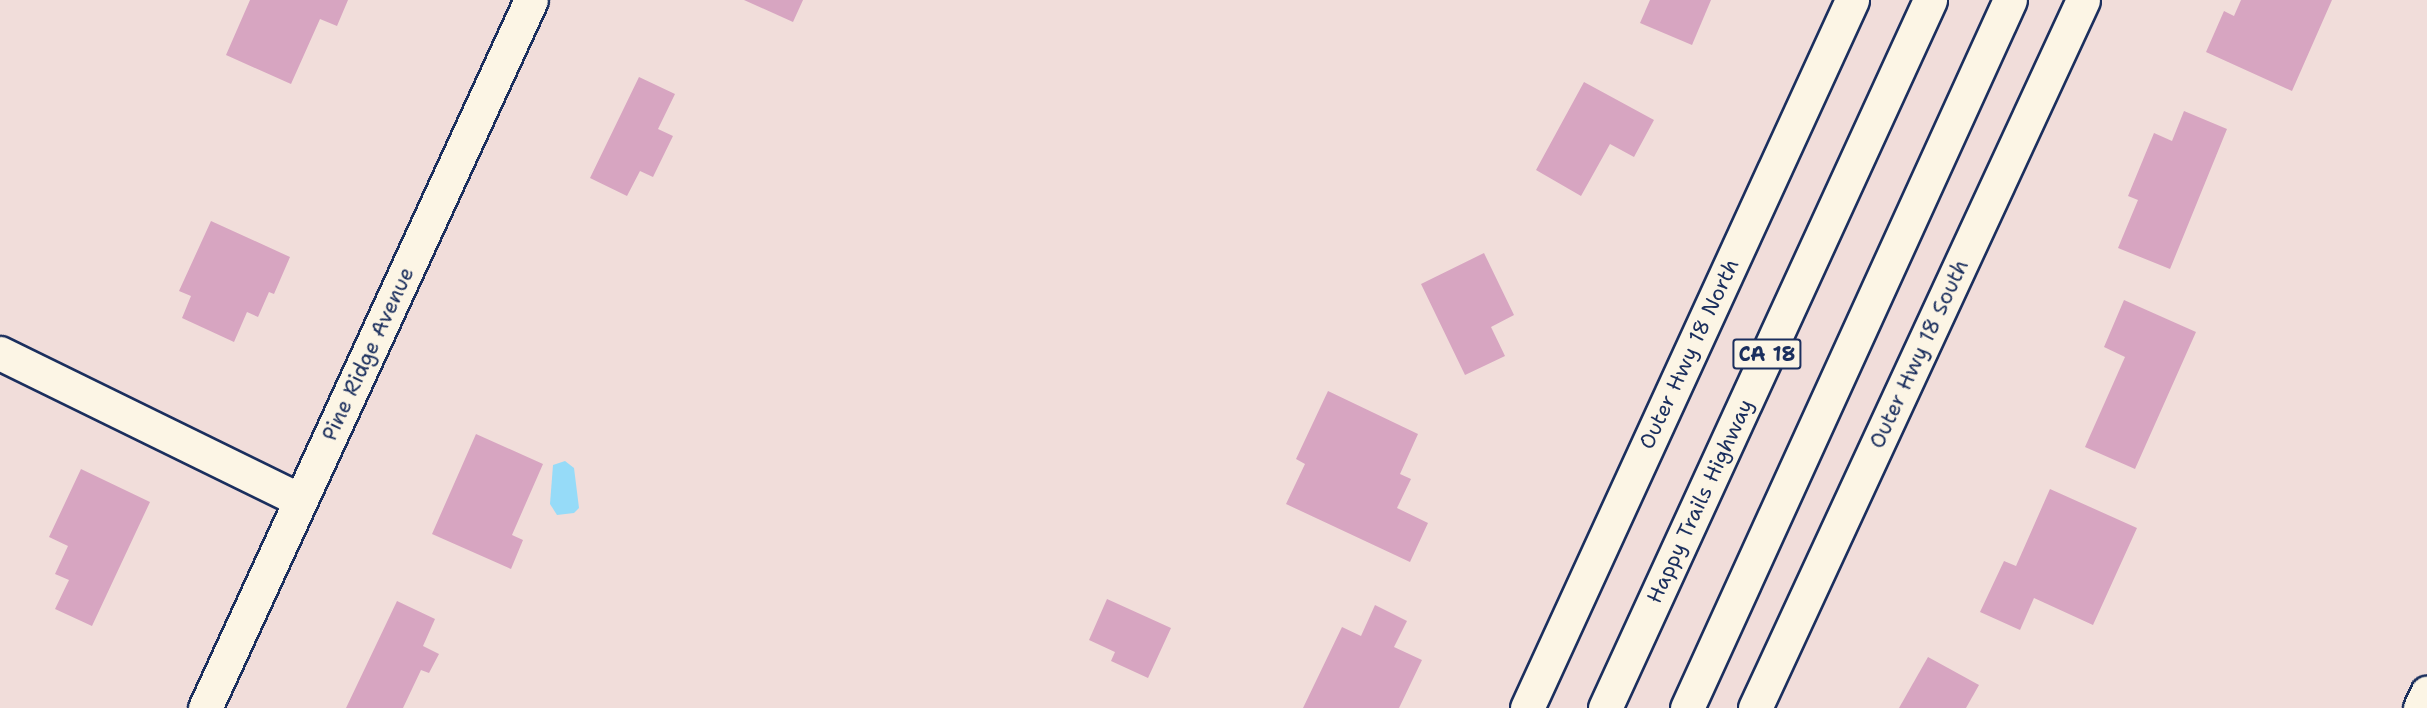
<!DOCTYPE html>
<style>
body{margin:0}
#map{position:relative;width:2427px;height:708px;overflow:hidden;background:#f1ddda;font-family:"Shantell Sans",sans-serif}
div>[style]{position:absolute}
.water>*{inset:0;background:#96dbf8}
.building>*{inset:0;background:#d7a5c1}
.roads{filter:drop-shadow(2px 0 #1b2f5e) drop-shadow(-2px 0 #1b2f5e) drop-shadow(0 2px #1b2f5e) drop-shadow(0 -2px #1b2f5e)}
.minor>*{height:33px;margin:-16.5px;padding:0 16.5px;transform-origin:16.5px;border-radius:16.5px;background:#fcf5e5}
.major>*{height:33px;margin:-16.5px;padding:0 16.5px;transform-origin:16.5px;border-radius:16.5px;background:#fcf5e5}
span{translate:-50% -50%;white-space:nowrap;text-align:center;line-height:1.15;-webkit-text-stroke:5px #fcf5e5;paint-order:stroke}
.shield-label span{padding:2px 4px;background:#fcf5e5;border:2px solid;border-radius:4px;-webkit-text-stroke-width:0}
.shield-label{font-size:20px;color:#1b2f5e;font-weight:700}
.street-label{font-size:21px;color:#1b2f5e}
</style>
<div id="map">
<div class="water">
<i style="clip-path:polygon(565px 461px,574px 468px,579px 508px,574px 513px,557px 515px,550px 504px,553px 465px)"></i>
</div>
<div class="building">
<i style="clip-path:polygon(250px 0,348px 0,337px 26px,320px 19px,291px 84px,226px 55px)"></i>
<i style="clip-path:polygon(744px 0,803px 0,793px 22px)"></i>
<i style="clip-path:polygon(1650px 0,1711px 0,1692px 45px,1640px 23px)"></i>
<i style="clip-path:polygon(2241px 0,2332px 0,2292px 91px,2206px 52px,2224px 11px,2234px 16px)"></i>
<i style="clip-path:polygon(639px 77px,675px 94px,658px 129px,673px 136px,653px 177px,640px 171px,627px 196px,590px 178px)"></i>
<i style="clip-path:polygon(1584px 82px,1654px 120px,1634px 157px,1610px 144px,1581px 196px,1536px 170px)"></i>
<i style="clip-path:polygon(2184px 111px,2227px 129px,2170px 269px,2118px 248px,2138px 200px,2128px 196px,2154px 133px,2172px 141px)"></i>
<i style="clip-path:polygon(211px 221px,290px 257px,274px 294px,269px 292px,258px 317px,247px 312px,234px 342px,182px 318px,191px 296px,179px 291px)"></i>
<i style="clip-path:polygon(1484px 253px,1514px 315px,1491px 327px,1505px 356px,1465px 375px,1421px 284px)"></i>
<i style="clip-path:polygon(2124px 300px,2196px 332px,2135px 469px,2085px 447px,2125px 357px,2104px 347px)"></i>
<i style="clip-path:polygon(1328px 391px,1418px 434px,1400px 474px,1411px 479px,1397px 508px,1428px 523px,1410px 562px,1286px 504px,1305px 464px,1296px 459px)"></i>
<i style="clip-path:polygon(476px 434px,543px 464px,512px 535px,523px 540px,511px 569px,432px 534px)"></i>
<i style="clip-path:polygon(81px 469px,150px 502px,92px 626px,55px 609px,69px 580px,55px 574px,68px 546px,49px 537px)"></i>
<i style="clip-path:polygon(2050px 489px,2137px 528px,2093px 625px,2034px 598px,2020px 630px,1980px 612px,2004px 561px,2016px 566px)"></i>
<i style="clip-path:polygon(1107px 599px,1171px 628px,1148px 678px,1111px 661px,1115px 652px,1089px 640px)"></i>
<i style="clip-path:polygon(397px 601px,435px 619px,423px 646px,439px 654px,429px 673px,421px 670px,403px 708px,346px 708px)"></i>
<i style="clip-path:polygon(1375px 605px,1407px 621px,1394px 647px,1422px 660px,1399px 708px,1303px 708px,1342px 627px,1361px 636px)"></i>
<i style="clip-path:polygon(1928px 657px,1979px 685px,1966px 708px,1899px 708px)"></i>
</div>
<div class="roads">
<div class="minor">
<i style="left:0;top:353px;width:334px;rotate:26.1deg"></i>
<i style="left:205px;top:708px;width:779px;rotate:-65.28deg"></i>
<i style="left:1527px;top:708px;width:779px;rotate:-65.34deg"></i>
<i style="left:1755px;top:708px;width:780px;rotate:-65.14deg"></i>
<i style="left:2420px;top:708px;width:17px;rotate:-65deg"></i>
</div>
<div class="major">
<i style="left:1605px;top:708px;width:779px;rotate:-65.34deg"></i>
<i style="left:1687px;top:708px;width:778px;rotate:-65.48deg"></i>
</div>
</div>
<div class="shield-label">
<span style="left:1767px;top:354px">CA 18</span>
</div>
<div class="street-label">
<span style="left:368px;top:354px;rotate:-65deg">Pine Ridge Avenue</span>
<span style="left:1689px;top:354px;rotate:-65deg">Outer Hwy 18 North</span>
<span style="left:1919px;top:354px;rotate:-65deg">Outer Hwy 18 South</span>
<span style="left:1700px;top:501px;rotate:-65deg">Happy Trails Highway</span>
</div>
</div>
